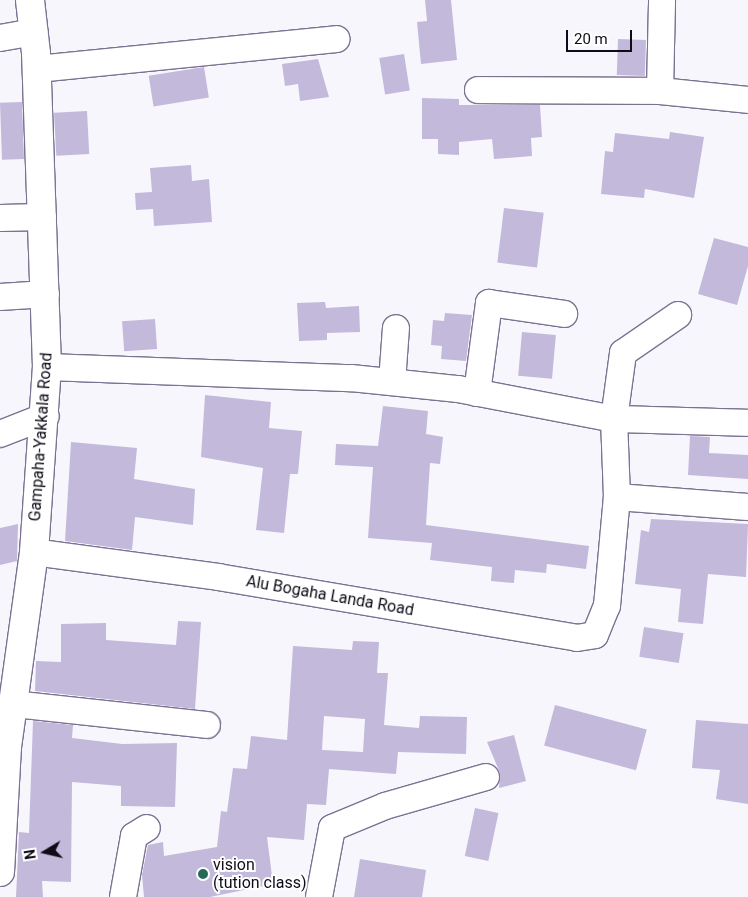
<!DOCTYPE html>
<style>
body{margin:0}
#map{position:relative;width:748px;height:897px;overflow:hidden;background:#f8f6fd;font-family:Roboto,sans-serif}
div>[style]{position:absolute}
.building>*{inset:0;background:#c2b9db;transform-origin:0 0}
.roads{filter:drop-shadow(1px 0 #7b7291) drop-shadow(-1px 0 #7b7291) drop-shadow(0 1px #7b7291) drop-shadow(0 -1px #7b7291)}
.street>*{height:26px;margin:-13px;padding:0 13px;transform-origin:13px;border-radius:13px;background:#fff}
.highway>*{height:28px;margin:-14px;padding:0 14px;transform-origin:14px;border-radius:14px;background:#fff}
.dots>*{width:14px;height:14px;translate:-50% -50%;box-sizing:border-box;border:2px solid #fff;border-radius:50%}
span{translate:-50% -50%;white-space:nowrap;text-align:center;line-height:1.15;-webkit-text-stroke:4px #fff;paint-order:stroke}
.street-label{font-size:16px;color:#0f0c17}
.poi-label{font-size:16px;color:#0f0c17}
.left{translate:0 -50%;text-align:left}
.north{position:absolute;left:20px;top:827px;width:50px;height:50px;-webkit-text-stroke:4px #fff;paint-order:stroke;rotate:261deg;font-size:14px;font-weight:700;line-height:20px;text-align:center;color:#0f0c17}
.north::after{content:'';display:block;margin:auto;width:18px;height:22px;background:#0f0c17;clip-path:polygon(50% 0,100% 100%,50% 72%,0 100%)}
.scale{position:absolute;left:566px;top:30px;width:66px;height:22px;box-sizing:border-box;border:2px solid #0f0c17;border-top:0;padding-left:6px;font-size:15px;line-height:18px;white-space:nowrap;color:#0f0c17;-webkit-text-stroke:4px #fff;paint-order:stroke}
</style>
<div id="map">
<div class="building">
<i style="clip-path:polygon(425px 0,451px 0,457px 60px,421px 64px,417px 22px,427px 21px)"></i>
<i style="left:646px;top:40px;width:36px;height:28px;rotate:92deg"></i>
<i style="left:404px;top:54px;width:37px;height:25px;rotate:81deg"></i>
<i style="clip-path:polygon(318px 59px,329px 97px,300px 101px,298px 84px,285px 86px,282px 64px)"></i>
<i style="left:204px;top:67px;width:31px;height:56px;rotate:81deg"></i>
<i style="clip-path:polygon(422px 98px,459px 99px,459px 105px,540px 105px,542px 137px,531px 138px,532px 156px,494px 159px,492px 139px,459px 142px,459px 155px,438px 154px,438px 139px,422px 139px)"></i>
<i style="left:22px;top:102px;width:57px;height:22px;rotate:88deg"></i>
<i style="left:87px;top:111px;width:43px;height:33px;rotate:87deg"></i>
<i style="clip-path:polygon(670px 132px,704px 137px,694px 198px,645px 189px,644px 198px,601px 194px,605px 151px,613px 152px,615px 133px,669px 139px)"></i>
<i style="clip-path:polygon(191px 165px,192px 181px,209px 179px,212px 222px,154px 226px,153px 209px,136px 210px,135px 193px,152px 192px,150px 168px)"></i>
<i style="left:504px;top:208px;width:40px;height:55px;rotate:7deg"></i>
<i style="clip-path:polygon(714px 238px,748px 247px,748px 266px,737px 305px,698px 294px)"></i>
<i style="clip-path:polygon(325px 302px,326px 308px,359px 306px,360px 332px,327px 333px,327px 340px,299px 341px,297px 303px)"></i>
<i style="clip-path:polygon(445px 313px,472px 315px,466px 361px,441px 359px,442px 346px,431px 345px,433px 320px,444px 321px)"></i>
<i style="left:155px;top:319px;width:30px;height:33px;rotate:86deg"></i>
<i style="left:522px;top:332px;width:34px;height:44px;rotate:5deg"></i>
<i style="clip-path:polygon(205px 395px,271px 402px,269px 428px,302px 431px,298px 474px,290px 474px,284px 533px,256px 530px,263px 468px,201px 457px)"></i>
<i style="clip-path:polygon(383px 406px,428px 411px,426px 434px,443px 437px,440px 464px,430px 463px,426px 525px,589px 546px,586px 569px,547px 564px,546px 573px,515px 570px,514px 583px,491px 581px,492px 567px,430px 560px,432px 543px,368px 538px,373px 467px,335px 465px,336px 444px,378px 446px)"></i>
<i style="clip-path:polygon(690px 436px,710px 437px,709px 453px,748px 455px,748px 479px,688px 475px)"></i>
<i style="clip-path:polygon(71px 442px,137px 448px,134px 479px,195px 489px,193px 525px,135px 517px,132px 550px,65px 541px)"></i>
<i style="clip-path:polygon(651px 519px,748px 524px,746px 577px,708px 574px,703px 624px,678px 622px,681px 589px,635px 584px,641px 530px,649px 532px)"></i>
<i style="clip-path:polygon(18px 524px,17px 561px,0 565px,0 528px)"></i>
<i style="clip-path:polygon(178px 621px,201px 622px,195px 709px,35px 691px,36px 661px,61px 662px,61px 624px,106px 623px,106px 640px,176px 645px)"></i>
<i style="left:644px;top:627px;width:40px;height:30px;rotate:9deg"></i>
<i style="clip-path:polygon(evenodd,353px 641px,379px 642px,377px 673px,388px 673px,384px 725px,419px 728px,420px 716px,467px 717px,466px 754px,398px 752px,396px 774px,329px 769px,326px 805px,307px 804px,304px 840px,267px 837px,273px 884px,210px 897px,144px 897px,142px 875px,148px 845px,163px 842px,164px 856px,217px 847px,221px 811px,227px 812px,233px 768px,247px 769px,251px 736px,287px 740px,293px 646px,352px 650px,353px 641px,324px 716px,365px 719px,363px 752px,322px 750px,324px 716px)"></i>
<i style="left:555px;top:705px;width:95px;height:42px;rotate:15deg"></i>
<i style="clip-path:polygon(696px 720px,748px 724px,748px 804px,716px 799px,720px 770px,692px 768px)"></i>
<i style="clip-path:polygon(33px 721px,73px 725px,72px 738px,122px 744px,177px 743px,175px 807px,121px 806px,121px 786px,72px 782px,71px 882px,42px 881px,43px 897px,16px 897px,19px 832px,29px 833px)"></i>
<i style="clip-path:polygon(514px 735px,526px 781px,499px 788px,500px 773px,487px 742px)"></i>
<i style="left:475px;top:808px;width:24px;height:49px;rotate:12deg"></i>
<i style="clip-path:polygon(360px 859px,426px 870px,422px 897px,354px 897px)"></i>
</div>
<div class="roads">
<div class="street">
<i style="left:0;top:38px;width:35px;rotate:-10deg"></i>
<i style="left:37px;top:69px;width:301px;rotate:-5.7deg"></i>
<i style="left:478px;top:90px;width:182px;rotate:0.3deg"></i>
<i style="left:660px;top:91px;width:91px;rotate:-88.7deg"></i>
<i style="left:660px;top:91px;width:88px;rotate:5.8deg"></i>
<i style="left:0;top:218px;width:43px;rotate:-1.3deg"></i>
<i style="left:0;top:297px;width:46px;rotate:-3.7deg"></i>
<i style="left:47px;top:367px;width:304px;rotate:2.1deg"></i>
<i style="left:351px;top:378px;width:108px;rotate:5.9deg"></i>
<i style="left:458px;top:389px;width:159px;rotate:10.9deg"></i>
<i style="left:614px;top:419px;width:67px;rotate:-82.2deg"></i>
<i style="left:623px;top:353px;width:67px;rotate:-34.6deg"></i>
<i style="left:392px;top:382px;width:54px;rotate:-85.8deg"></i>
<i style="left:477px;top:393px;width:91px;rotate:-82.4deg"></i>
<i style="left:489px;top:303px;width:76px;rotate:8.3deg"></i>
<i style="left:0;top:434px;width:49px;rotate:-21.4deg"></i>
<i style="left:617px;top:497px;width:131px;rotate:4.4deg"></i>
<i style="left:34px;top:552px;width:186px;rotate:7.7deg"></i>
<i style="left:218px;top:577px;width:364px;rotate:9.6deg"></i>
<i style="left:577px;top:638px;width:18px;rotate:-9deg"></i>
<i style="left:595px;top:635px;width:31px;rotate:-68deg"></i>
<i style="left:607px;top:606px;width:109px;rotate:-84.8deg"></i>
<i style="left:617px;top:497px;width:78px;rotate:-92.2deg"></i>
<i style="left:614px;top:419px;width:134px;rotate:1.7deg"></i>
<i style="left:14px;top:704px;width:194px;rotate:6.2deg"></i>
<i style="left:123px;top:897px;width:62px;rotate:-79.8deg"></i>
<i style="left:134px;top:836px;width:15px;rotate:-32deg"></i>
<i style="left:319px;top:897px;width:70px;rotate:-79.3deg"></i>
<i style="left:332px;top:828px;width:57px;rotate:-22.5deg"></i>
<i style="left:385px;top:806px;width:105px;rotate:-16deg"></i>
</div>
<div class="highway">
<i style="left:0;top:872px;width:125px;rotate:-86.8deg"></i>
<i style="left:7px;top:747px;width:197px;rotate:-82.1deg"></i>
<i style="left:34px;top:552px;width:185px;rotate:-86deg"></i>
<i style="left:47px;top:367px;width:314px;rotate:-92deg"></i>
<i style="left:36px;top:53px;width:53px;rotate:-96.5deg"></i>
</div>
</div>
<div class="dots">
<i style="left:203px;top:874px;background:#276959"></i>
</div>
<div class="street-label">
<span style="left:41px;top:437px;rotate:-86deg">Gampaha-Yakkala Road</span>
<span style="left:330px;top:596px;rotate:10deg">Alu Bogaha Landa Road</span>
</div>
<div class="poi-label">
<span class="left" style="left:213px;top:874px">vision<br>(tution class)</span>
</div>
<div class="north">N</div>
<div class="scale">20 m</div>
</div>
